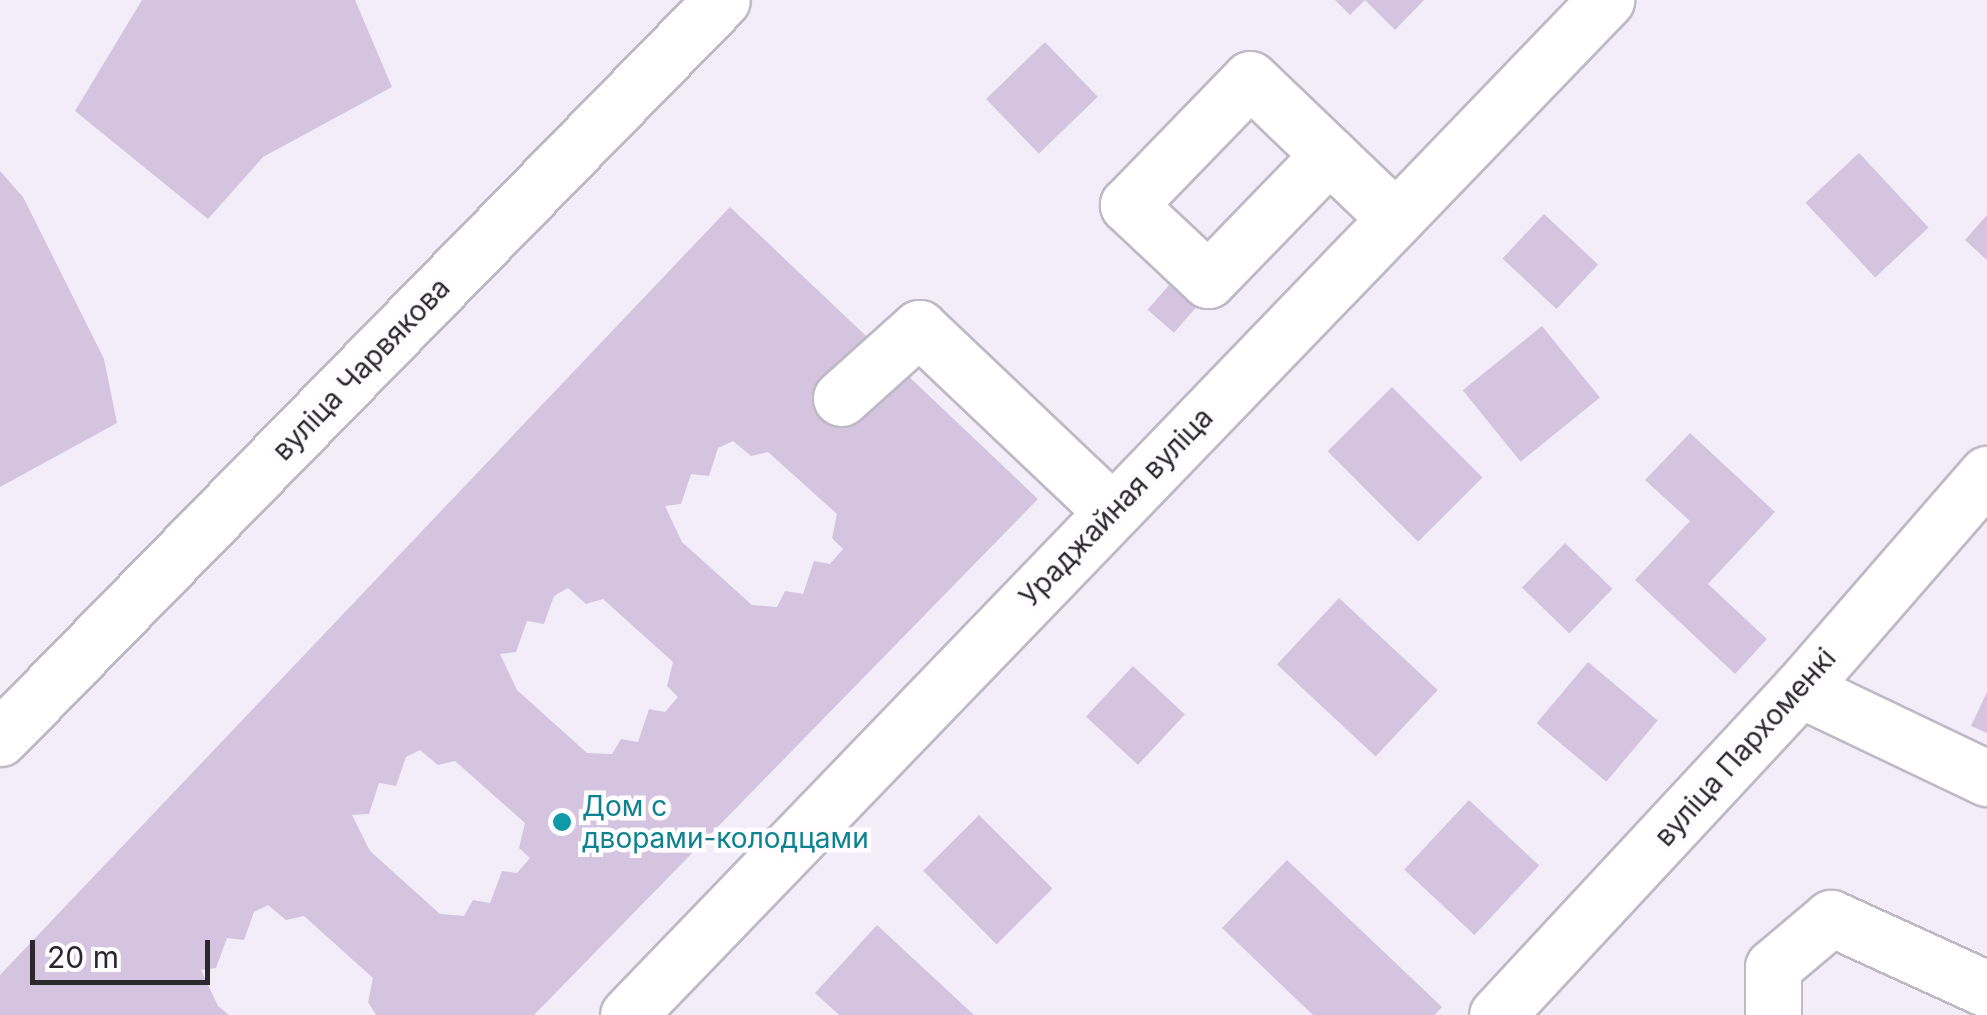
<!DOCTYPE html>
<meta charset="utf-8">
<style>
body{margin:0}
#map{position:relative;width:1987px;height:1015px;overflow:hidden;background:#f3edfa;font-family:Inter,sans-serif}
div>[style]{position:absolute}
.building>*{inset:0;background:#d5c4e0;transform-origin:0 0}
.roads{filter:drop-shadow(2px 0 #beb9c5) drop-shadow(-2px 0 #beb9c5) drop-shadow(0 2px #beb9c5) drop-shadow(0 -2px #beb9c5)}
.minor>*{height:55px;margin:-27.5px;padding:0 27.5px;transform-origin:27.5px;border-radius:27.5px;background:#fff}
.major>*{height:55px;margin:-27.5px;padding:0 27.5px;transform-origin:27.5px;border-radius:27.5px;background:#fff}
.dots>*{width:28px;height:28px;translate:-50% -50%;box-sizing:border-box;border:5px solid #fefcff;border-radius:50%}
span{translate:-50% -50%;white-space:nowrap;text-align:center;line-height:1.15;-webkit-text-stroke:9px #fefcff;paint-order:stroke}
.street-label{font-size:28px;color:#2a282d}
.culture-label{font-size:28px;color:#0d838f}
.left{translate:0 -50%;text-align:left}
.scale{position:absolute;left:30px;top:940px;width:180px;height:45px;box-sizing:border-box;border:5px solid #2a282d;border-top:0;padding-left:12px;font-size:30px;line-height:35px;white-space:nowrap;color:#2a282d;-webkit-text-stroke:8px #fefcff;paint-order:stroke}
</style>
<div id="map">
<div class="building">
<i style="clip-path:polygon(142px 0,355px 0,392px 87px,263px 157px,208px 219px,75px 111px)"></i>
<i style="clip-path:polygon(1335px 0,1424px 0,1395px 30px,1365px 0,1350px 15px)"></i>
<i style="left:1045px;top:42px;width:76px;height:82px;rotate:46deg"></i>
<i style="left:1859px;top:153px;width:102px;height:73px;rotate:47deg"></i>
<i style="clip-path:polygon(0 171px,23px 197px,104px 359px,117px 423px,0 487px)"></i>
<i style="clip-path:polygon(evenodd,730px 207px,1038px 499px,534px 1015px,376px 1015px,368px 1002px,373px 978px,304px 916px,286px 920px,268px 905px,254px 912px,244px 940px,227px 938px,216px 968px,201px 970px,218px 1006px,229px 1015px,0 1015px,0 975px,730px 207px,733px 441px,751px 456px,768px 452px,837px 514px,832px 538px,843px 549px,830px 564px,814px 561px,803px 594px,785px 591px,777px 607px,752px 605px,682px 542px,665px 506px,681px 504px,691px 474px,709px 476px,718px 448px,733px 441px,730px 207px,568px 588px,586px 604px,603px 599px,673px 662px,667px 686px,678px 697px,665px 712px,649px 709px,638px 742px,621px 739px,612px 754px,587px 753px,517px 690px,500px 654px,516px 652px,527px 621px,544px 624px,554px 596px,568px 588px,730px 207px,420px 750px,438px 765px,455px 761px,525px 823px,519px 848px,530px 858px,517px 873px,502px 871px,490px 903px,473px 900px,464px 916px,440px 914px,370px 851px,352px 815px,369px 814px,379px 783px,396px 786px,406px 757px,420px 750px)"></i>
<i style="left:1544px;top:214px;width:74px;height:61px;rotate:43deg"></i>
<i style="clip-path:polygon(1987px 215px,1987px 260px,1965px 240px)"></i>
<i style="left:1183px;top:269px;width:35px;height:54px;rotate:41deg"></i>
<i style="left:1542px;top:326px;width:92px;height:102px;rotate:51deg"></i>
<i style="left:1392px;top:387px;width:128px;height:91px;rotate:45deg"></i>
<i style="clip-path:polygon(1690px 433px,1775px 512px,1708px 584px,1767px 639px,1735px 674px,1635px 580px,1690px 521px,1645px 480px)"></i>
<i style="left:1565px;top:543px;width:66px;height:62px;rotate:44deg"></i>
<i style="left:1339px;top:598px;width:135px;height:91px;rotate:43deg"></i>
<i style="left:1588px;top:662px;width:91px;height:80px;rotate:40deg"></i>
<i style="left:1133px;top:666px;width:71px;height:69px;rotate:43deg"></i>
<i style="clip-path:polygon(1987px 692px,1987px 733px,1971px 726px)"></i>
<i style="left:1469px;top:800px;width:96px;height:95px;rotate:43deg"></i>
<i style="left:979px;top:815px;width:104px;height:79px;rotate:45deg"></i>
<i style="clip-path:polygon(1287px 860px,1442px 1007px,1435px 1015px,1313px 1015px,1222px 928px)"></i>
<i style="clip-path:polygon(877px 925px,974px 1015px,839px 1015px,815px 993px)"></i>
</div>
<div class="roads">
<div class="minor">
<i style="left:1329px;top:155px;width:174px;rotate:134.1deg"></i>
<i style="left:1208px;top:280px;width:110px;rotate:-136.8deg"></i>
<i style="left:1128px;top:205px;width:175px;rotate:-45.9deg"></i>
<i style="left:1250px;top:79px;width:201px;rotate:43.8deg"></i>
<i style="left:841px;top:398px;width:105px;rotate:-41.9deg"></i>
<i style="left:919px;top:328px;width:266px;rotate:43.5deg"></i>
<i style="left:1800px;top:689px;width:207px;rotate:25.5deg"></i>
<i style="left:628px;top:1015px;width:1410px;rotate:-46.06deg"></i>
<i style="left:1497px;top:1015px;width:445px;rotate:-47.1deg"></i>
<i style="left:1800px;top:689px;width:285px;rotate:-49deg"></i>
<i style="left:1773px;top:1015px;width:48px;rotate:-90deg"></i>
<i style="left:1773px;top:967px;width:76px;rotate:-40.2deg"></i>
<i style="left:1831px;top:918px;width:171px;rotate:24.5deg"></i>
</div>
<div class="major">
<i style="left:0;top:738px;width:1032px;rotate:-45.63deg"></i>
</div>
</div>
<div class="dots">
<i style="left:562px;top:822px;background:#0f9aa8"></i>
</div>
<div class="street-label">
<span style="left:361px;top:369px;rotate:-46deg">вуліца Чарвякова</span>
<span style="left:1116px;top:507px;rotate:-46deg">Ураджайная вуліца</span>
<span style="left:1745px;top:747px;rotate:-48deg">вуліца Пархоменкі</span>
</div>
<div class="culture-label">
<span class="left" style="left:582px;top:822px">Дом с<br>дворами-колодцами</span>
</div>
<div class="scale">20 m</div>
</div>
